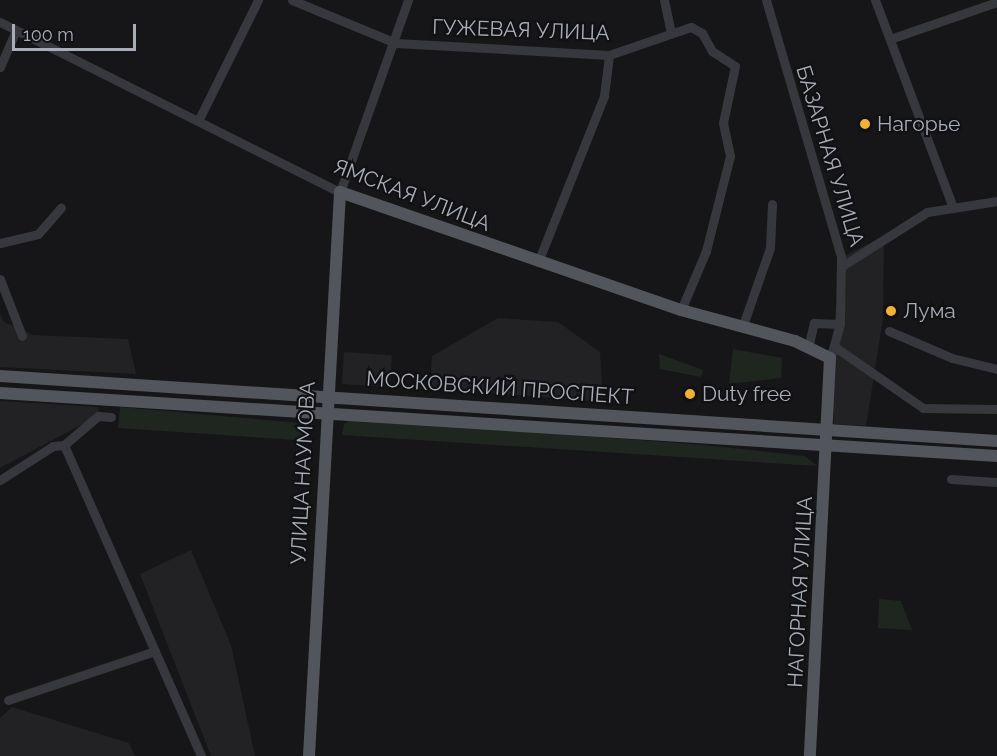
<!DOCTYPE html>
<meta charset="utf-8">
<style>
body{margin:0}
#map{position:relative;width:997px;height:756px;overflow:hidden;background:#161618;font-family:Raleway,sans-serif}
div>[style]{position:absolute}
.built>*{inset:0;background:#222225;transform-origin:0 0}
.green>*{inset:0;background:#1e261f}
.minor>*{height:9px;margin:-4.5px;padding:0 4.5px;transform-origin:4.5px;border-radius:4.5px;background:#37383d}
.major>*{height:12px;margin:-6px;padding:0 6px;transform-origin:6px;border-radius:6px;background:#53555c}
.dots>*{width:16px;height:16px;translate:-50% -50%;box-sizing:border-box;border:3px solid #111113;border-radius:50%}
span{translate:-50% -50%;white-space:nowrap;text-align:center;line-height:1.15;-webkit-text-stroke:4.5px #111113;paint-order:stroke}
.street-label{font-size:21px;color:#a8adb8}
.poi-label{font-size:21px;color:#a8adb8}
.left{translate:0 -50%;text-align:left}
.scale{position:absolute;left:12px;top:24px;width:124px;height:27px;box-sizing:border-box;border:3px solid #a8adb8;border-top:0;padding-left:8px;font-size:18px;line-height:21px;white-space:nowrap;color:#a8adb8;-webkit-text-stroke:4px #111113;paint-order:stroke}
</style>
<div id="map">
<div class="built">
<i style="clip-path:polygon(884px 236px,883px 319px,866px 426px,834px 424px,830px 358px,842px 257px)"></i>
<i style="clip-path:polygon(0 314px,4px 322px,33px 335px,128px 339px,136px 374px,0 367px)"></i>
<i style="clip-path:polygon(498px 318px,558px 322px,600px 352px,603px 402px,430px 388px,432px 356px)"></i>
<i style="left:344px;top:352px;width:48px;height:32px;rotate:4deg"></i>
<i style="clip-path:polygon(0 401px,99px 407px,98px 416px,0 468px)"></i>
<i style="clip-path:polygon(191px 550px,231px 645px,255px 756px,211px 756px,140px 574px)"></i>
<i style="clip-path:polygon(12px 707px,129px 743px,135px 756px,0 756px,0 718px)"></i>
</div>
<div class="green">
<i style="clip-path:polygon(733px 349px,782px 358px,781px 378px,729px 384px)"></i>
<i style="clip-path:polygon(659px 354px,703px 370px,701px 377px,660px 369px)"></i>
<i style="clip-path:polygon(120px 407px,300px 423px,310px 430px,310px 441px,118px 428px)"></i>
<i style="clip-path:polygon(354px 418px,704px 445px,805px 456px,817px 466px,342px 435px,344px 424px)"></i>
<i style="clip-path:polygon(879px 599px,901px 601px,912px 630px,878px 628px)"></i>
</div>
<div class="minor">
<i style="left:292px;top:0;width:113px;rotate:22.5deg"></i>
<i style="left:396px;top:43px;width:213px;rotate:3.2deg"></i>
<i style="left:609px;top:55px;width:87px;rotate:-18.9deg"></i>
<i style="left:691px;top:27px;width:13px;rotate:29deg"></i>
<i style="left:702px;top:33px;width:21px;rotate:61deg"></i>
<i style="left:712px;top:51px;width:27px;rotate:33deg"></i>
<i style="left:735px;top:66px;width:58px;rotate:101.9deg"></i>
<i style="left:723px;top:123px;width:34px;rotate:78deg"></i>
<i style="left:730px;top:156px;width:98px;rotate:104.2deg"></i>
<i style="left:706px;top:251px;width:64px;rotate:113deg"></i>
<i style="left:664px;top:0;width:34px;rotate:78deg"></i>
<i style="left:766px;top:0;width:268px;rotate:73.7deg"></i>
<i style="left:841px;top:257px;width:67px;rotate:90.9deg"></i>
<i style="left:840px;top:324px;width:35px;rotate:106deg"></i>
<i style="left:875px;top:0;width:221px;rotate:69.4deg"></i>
<i style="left:0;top:22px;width:380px;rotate:26.6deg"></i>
<i style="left:340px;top:192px;width:204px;rotate:-70.5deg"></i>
<i style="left:890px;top:39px;width:110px;rotate:-19.1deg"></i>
<i style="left:0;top:67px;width:40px;rotate:-66.6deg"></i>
<i style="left:199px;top:119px;width:133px;rotate:-63.6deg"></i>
<i style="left:0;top:243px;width:39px;rotate:-13deg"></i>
<i style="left:38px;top:234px;width:35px;rotate:-49deg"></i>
<i style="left:538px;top:262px;width:179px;rotate:-68.3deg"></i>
<i style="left:604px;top:96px;width:41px;rotate:-83deg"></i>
<i style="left:842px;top:266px;width:101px;rotate:-32.4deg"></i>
<i style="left:927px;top:212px;width:71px;rotate:-8.9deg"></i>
<i style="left:0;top:279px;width:61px;rotate:68.9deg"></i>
<i style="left:743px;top:325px;width:82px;rotate:-70.7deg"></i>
<i style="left:770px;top:248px;width:44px;rotate:-87.4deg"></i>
<i style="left:889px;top:331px;width:69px;rotate:23.2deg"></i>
<i style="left:952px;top:358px;width:46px;rotate:13.7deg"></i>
<i style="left:808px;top:348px;width:26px;rotate:-77deg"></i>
<i style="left:814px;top:323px;width:26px;rotate:2deg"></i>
<i style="left:832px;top:353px;width:7px;rotate:-63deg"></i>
<i style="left:835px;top:347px;width:107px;rotate:34.7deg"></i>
<i style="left:923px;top:408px;width:74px;rotate:0.8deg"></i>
<i style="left:64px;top:445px;width:340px;rotate:66.2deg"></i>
<i style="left:951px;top:479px;width:46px;rotate:3.7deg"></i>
<i style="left:0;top:480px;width:63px;rotate:-32.7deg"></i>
<i style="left:53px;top:446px;width:11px;rotate:-5deg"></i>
<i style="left:64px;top:445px;width:45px;rotate:-40.5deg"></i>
<i style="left:98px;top:416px;width:13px;rotate:4deg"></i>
<i style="left:8px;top:700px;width:155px;rotate:-18.4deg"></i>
</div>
<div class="major">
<i style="left:0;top:376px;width:999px;rotate:3.73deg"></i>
<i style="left:0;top:393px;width:999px;rotate:3.62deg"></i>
<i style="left:309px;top:756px;width:565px;rotate:-86.85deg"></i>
<i style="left:340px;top:192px;width:361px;rotate:19.1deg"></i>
<i style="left:681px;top:310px;width:118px;rotate:15.2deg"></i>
<i style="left:795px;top:341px;width:39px;rotate:26deg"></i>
<i style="left:830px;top:358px;width:399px;rotate:92.9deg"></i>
</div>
<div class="dots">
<i style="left:865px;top:124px;background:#f2b134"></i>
<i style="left:891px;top:311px;background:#f2b134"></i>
<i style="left:690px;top:394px;background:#f2b134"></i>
</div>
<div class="street-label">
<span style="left:521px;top:30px;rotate:2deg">ГУЖЕВАЯ УЛИЦА</span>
<span style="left:830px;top:156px;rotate:73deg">БАЗАРНАЯ УЛИЦА</span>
<span style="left:412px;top:195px;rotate:21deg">ЯМСКАЯ УЛИЦА</span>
<span style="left:500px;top:388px;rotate:4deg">МОСКОВСКИЙ ПРОСПЕКТ</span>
<span style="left:303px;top:473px;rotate:-87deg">УЛИЦА НАУМОВА</span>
<span style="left:800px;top:592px;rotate:-87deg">НАГОРНАЯ УЛИЦА</span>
</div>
<div class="poi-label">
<span class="left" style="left:877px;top:124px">Нагорье</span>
<span class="left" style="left:903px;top:311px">Лума</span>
<span class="left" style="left:702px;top:394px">Duty free</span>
</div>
<div class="scale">100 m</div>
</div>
